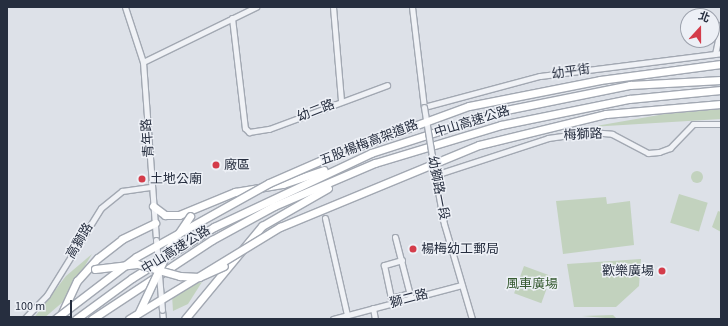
<!DOCTYPE html>
<meta charset="utf-8">
<style>
body{margin:0}
#map{position:relative;width:728px;height:326px;overflow:hidden;background:#dde1e8;font-family:"Source Sans 3","Noto Sans TC",sans-serif}
div>[style]{position:absolute}
.green>*{inset:0;background:#c2d2be;transform-origin:0 0}
.round{border-radius:50%}
.roads{filter:drop-shadow(1px 0 #a2a8b2) drop-shadow(-1px 0 #a2a8b2) drop-shadow(0 1px #a2a8b2) drop-shadow(0 -1px #a2a8b2)}
.minor>*{height:5px;margin:-2.5px;padding:0 2.5px;transform-origin:2.5px;border-radius:2.5px;background:#f0f2f6}
.highway>*{height:7px;margin:-3.5px;padding:0 3.5px;transform-origin:3.5px;border-radius:3.5px;background:#fff}
.bridges{filter:drop-shadow(1px 0 #a2a8b2) drop-shadow(-1px 0 #a2a8b2) drop-shadow(0 1px #a2a8b2) drop-shadow(0 -1px #a2a8b2)}
.minor-bridge>*{height:5px;margin:-2.5px;padding:0 2.5px;transform-origin:2.5px;border-radius:2.5px;background:#f0f2f6}
.highway-bridge>*{height:7px;margin:-3.5px;padding:0 3.5px;transform-origin:3.5px;border-radius:3.5px;background:#fff}
.dots>*{width:11px;height:11px;translate:-50% -50%;box-sizing:border-box;border:2px solid #edf0f6;border-radius:50%}
span{translate:-50% -50%;white-space:nowrap;text-align:center;line-height:1.15;-webkit-text-stroke:3px #edf0f6;paint-order:stroke}
.street-label{font-size:13px;color:#262e3f}
.poi-label{font-size:13px;color:#262e3f}
.left{translate:0 -50%;text-align:left}
.right{translate:-100% -50%;text-align:right}
.park-label{font-size:13px;color:#385c33}
.frame{position:absolute;inset:0;border:8px solid #262e3f;pointer-events:none}
.north{position:absolute;left:680px;top:8px;width:40px;height:40px;box-sizing:border-box;background:#edf0f6;border:1px solid #9da2ad;border-radius:50%;rotate:21deg;font-size:11px;font-weight:700;line-height:16px;text-align:center;color:#262e3f}
.north::after{content:'';display:block;margin:auto;width:14px;height:18px;background:#d43c4a;clip-path:polygon(50% 0,100% 100%,50% 72%,0 100%)}
.scale{position:absolute;left:8px;top:300px;width:64px;height:18px;box-sizing:border-box;border:2px solid #262e3f;border-top:0;padding-left:5px;font-size:12px;line-height:14px;white-space:nowrap;color:#262e3f;-webkit-text-stroke:3px #edf0f6;paint-order:stroke}
</style>
<div id="map">
<div class="green">
<i style="clip-path:polygon(721px 109px,721px 119px,590px 127px,665px 114px)"></i>
<i class="round" style="left:691px;top:171px;width:12px;height:12px"></i>
<i style="left:679px;top:194px;width:30px;height:30px;rotate:17deg"></i>
<i style="clip-path:polygon(606px 197px,607px 204px,630px 201px,634px 245px,563px 254px,556px 201px)"></i>
<i style="clip-path:polygon(718px 211px,721px 212px,721px 232px,712px 227px)"></i>
<i style="clip-path:polygon(92px 254px,64px 301px,43px 319px,33px 319px,66px 276px)"></i>
<i style="clip-path:polygon(641px 259px,639px 286px,616px 307px,574px 307px,567px 264px)"></i>
<i style="left:524px;top:266px;width:29px;height:29px;rotate:20deg"></i>
<i style="clip-path:polygon(202px 282px,188px 304px,173px 311px,172px 295px,185px 286px)"></i>
<i style="clip-path:polygon(613px 315px,617px 319px,582px 316px)"></i>
</div>
<div class="roads">
<div class="minor">
<i style="left:125px;top:7px;width:58px;rotate:71.9deg"></i>
<i style="left:143px;top:62px;width:178px;rotate:85.8deg"></i>
<i style="left:333px;top:7px;width:94px;rotate:85.1deg"></i>
<i style="left:412px;top:7px;width:101px;rotate:83.2deg"></i>
<i style="left:424px;top:107px;width:120px;rotate:-15deg"></i>
<i style="left:540px;top:76px;width:182px;rotate:-7.2deg"></i>
<i style="left:232px;top:18px;width:111px;rotate:83.3deg"></i>
<i style="left:245px;top:128px;width:6px;rotate:45deg"></i>
<i style="left:249px;top:132px;width:20px;rotate:-9deg"></i>
<i style="left:269px;top:129px;width:126px;rotate:-20.4deg"></i>
<i style="left:715px;top:54px;width:30px;rotate:-78deg"></i>
<i style="left:143px;top:62px;width:126px;rotate:-26deg"></i>
<i style="left:325px;top:218px;width:99px;rotate:77.2deg"></i>
<i style="left:395px;top:237px;width:60px;rotate:75.5deg"></i>
<i style="left:402px;top:260px;width:19px;rotate:164deg"></i>
<i style="left:384px;top:265px;width:34px;rotate:78deg"></i>
<i style="left:391px;top:298px;width:20px;rotate:-15deg"></i>
<i style="left:373px;top:308px;width:11px;rotate:80deg"></i>
<i style="left:162px;top:310px;width:9px;rotate:84deg"></i>
<i style="left:24px;top:319px;width:33px;rotate:-46deg"></i>
<i style="left:47px;top:295px;width:102px;rotate:-58.2deg"></i>
<i style="left:101px;top:208px;width:27px;rotate:-39deg"></i>
<i style="left:122px;top:191px;width:30px;rotate:-8deg"></i>
<i style="left:333px;top:319px;width:133px;rotate:-14.8deg"></i>
<i style="left:472px;top:319px;width:99px;rotate:-106.4deg"></i>
<i style="left:444px;top:224px;width:50px;rotate:-100.4deg"></i>
<i style="left:435px;top:175px;width:119px;rotate:-18.1deg"></i>
<i style="left:548px;top:138px;width:43px;rotate:-7.9deg"></i>
<i style="left:591px;top:132px;width:21px;rotate:5deg"></i>
<i style="left:612px;top:134px;width:41px;rotate:27.8deg"></i>
<i style="left:648px;top:153px;width:11px;rotate:-5deg"></i>
<i style="left:659px;top:152px;width:12px;rotate:-20deg"></i>
<i style="left:670px;top:148px;width:33px;rotate:-46deg"></i>
<i style="left:693px;top:124px;width:28px"></i>
</div>
<div class="highway">
<i style="left:153px;top:206px;width:15px;rotate:37deg"></i>
<i style="left:165px;top:215px;width:14px"></i>
<i style="left:179px;top:215px;width:61px;rotate:-22.3deg"></i>
<i style="left:235px;top:192px;width:49px;rotate:-9.5deg"></i>
<i style="left:283px;top:184px;width:43px;rotate:-18.9deg"></i>
<i style="left:61px;top:315px;width:38px;rotate:-65deg"></i>
<i style="left:77px;top:281px;width:31px;rotate:-48deg"></i>
<i style="left:98px;top:258px;width:31px;rotate:-38deg"></i>
<i style="left:122px;top:239px;width:37px;rotate:-26deg"></i>
<i style="left:76px;top:319px;width:69px;rotate:-36.2deg"></i>
<i style="left:132px;top:278px;width:97px;rotate:-31.9deg"></i>
<i style="left:214px;top:227px;width:174px;rotate:-25.2deg"></i>
<i style="left:371px;top:153px;width:137px;rotate:-17.9deg"></i>
<i style="left:501px;top:111px;width:132px;rotate:-11.4deg"></i>
<i style="left:630px;top:85px;width:91px;rotate:-3.1deg"></i>
<i style="left:92px;top:319px;width:144px;rotate:-33.4deg"></i>
<i style="left:212px;top:240px;width:71px;rotate:-28.7deg"></i>
<i style="left:274px;top:206px;width:110px;rotate:-23.1deg"></i>
<i style="left:375px;top:163px;width:132px;rotate:-16.8deg"></i>
<i style="left:501px;top:125px;width:131px;rotate:-11.5deg"></i>
<i style="left:629px;top:99px;width:92px;rotate:-5.6deg"></i>
<i style="left:185px;top:319px;width:121px;rotate:-50.4deg"></i>
<i style="left:262px;top:226px;width:76px;rotate:-29.9deg"></i>
</div>
</div>
<div class="bridges">
<div class="minor-bridge">
<i style="left:424px;top:107px;width:69px;rotate:80.8deg"></i>
<i style="left:156px;top:240px;width:70px;rotate:85.1deg"></i>
</div>
<div class="highway-bridge">
<i style="left:95px;top:269px;width:42px;rotate:-6.8deg"></i>
<i style="left:137px;top:264px;width:45px;rotate:15.6deg"></i>
<i style="left:180px;top:276px;width:19px;rotate:3deg"></i>
<i style="left:199px;top:277px;width:27px;rotate:-24deg"></i>
<i style="left:139px;top:312px;width:73px;rotate:-64.8deg"></i>
<i style="left:170px;top:246px;width:36px;rotate:-56deg"></i>
<i style="left:55px;top:319px;width:102px;rotate:-37.4deg"></i>
<i style="left:136px;top:257px;width:152px;rotate:-29.1deg"></i>
<i style="left:269px;top:183px;width:60px;rotate:-23.6deg"></i>
<i style="left:324px;top:159px;width:154px;rotate:-20.1deg"></i>
<i style="left:469px;top:106px;width:134px;rotate:-11.2deg"></i>
<i style="left:600px;top:80px;width:122px;rotate:-7.5deg"></i>
<i style="left:129px;top:319px;width:177px;rotate:-31.4deg"></i>
<i style="left:280px;top:227px;width:215px;rotate:-22.4deg"></i>
<i style="left:479px;top:145px;width:131px;rotate:-13.7deg"></i>
<i style="left:606px;top:114px;width:115px;rotate:-5deg"></i>
</div>
</div>
<div class="dots">
<i style="left:216px;top:165px;background:#d43c4a"></i>
<i style="left:142px;top:179px;background:#d43c4a"></i>
<i style="left:413px;top:249px;background:#d43c4a"></i>
<i style="left:662px;top:271px;background:#d43c4a"></i>
</div>
<div class="street-label">
<span style="left:571px;top:72px;rotate:-8deg">幼平街</span>
<span style="left:316px;top:111px;rotate:-21deg">幼二路</span>
<span style="left:472px;top:122px;rotate:-17deg">中山高速公路</span>
<span style="left:583px;top:135px;rotate:-3deg">梅獅路</span>
<span style="left:148px;top:138px;rotate:-94deg">青年路</span>
<span style="left:369px;top:143px;rotate:-21deg">五股楊梅高架道路</span>
<span style="left:438px;top:188px;rotate:79deg">幼獅路一段</span>
<span style="left:80px;top:241px;rotate:-59deg">高獅路</span>
<span style="left:176px;top:250px;rotate:-32deg">中山高速公路</span>
<span style="left:409px;top:299px;rotate:-15deg">獅二路</span>
</div>
<div class="poi-label">
<span class="left" style="left:224px;top:165px">廠區</span>
<span class="left" style="left:150px;top:179px">土地公廟</span>
<span class="left" style="left:421px;top:249px">楊梅幼工郵局</span>
<span class="right" style="left:654px;top:271px">歡樂廣場</span>
</div>
<div class="park-label">
<span style="left:532px;top:284px">風車廣場</span>
</div>
<div class="frame"></div>
<div class="north">北</div>
<div class="scale">100 m</div>
</div>
